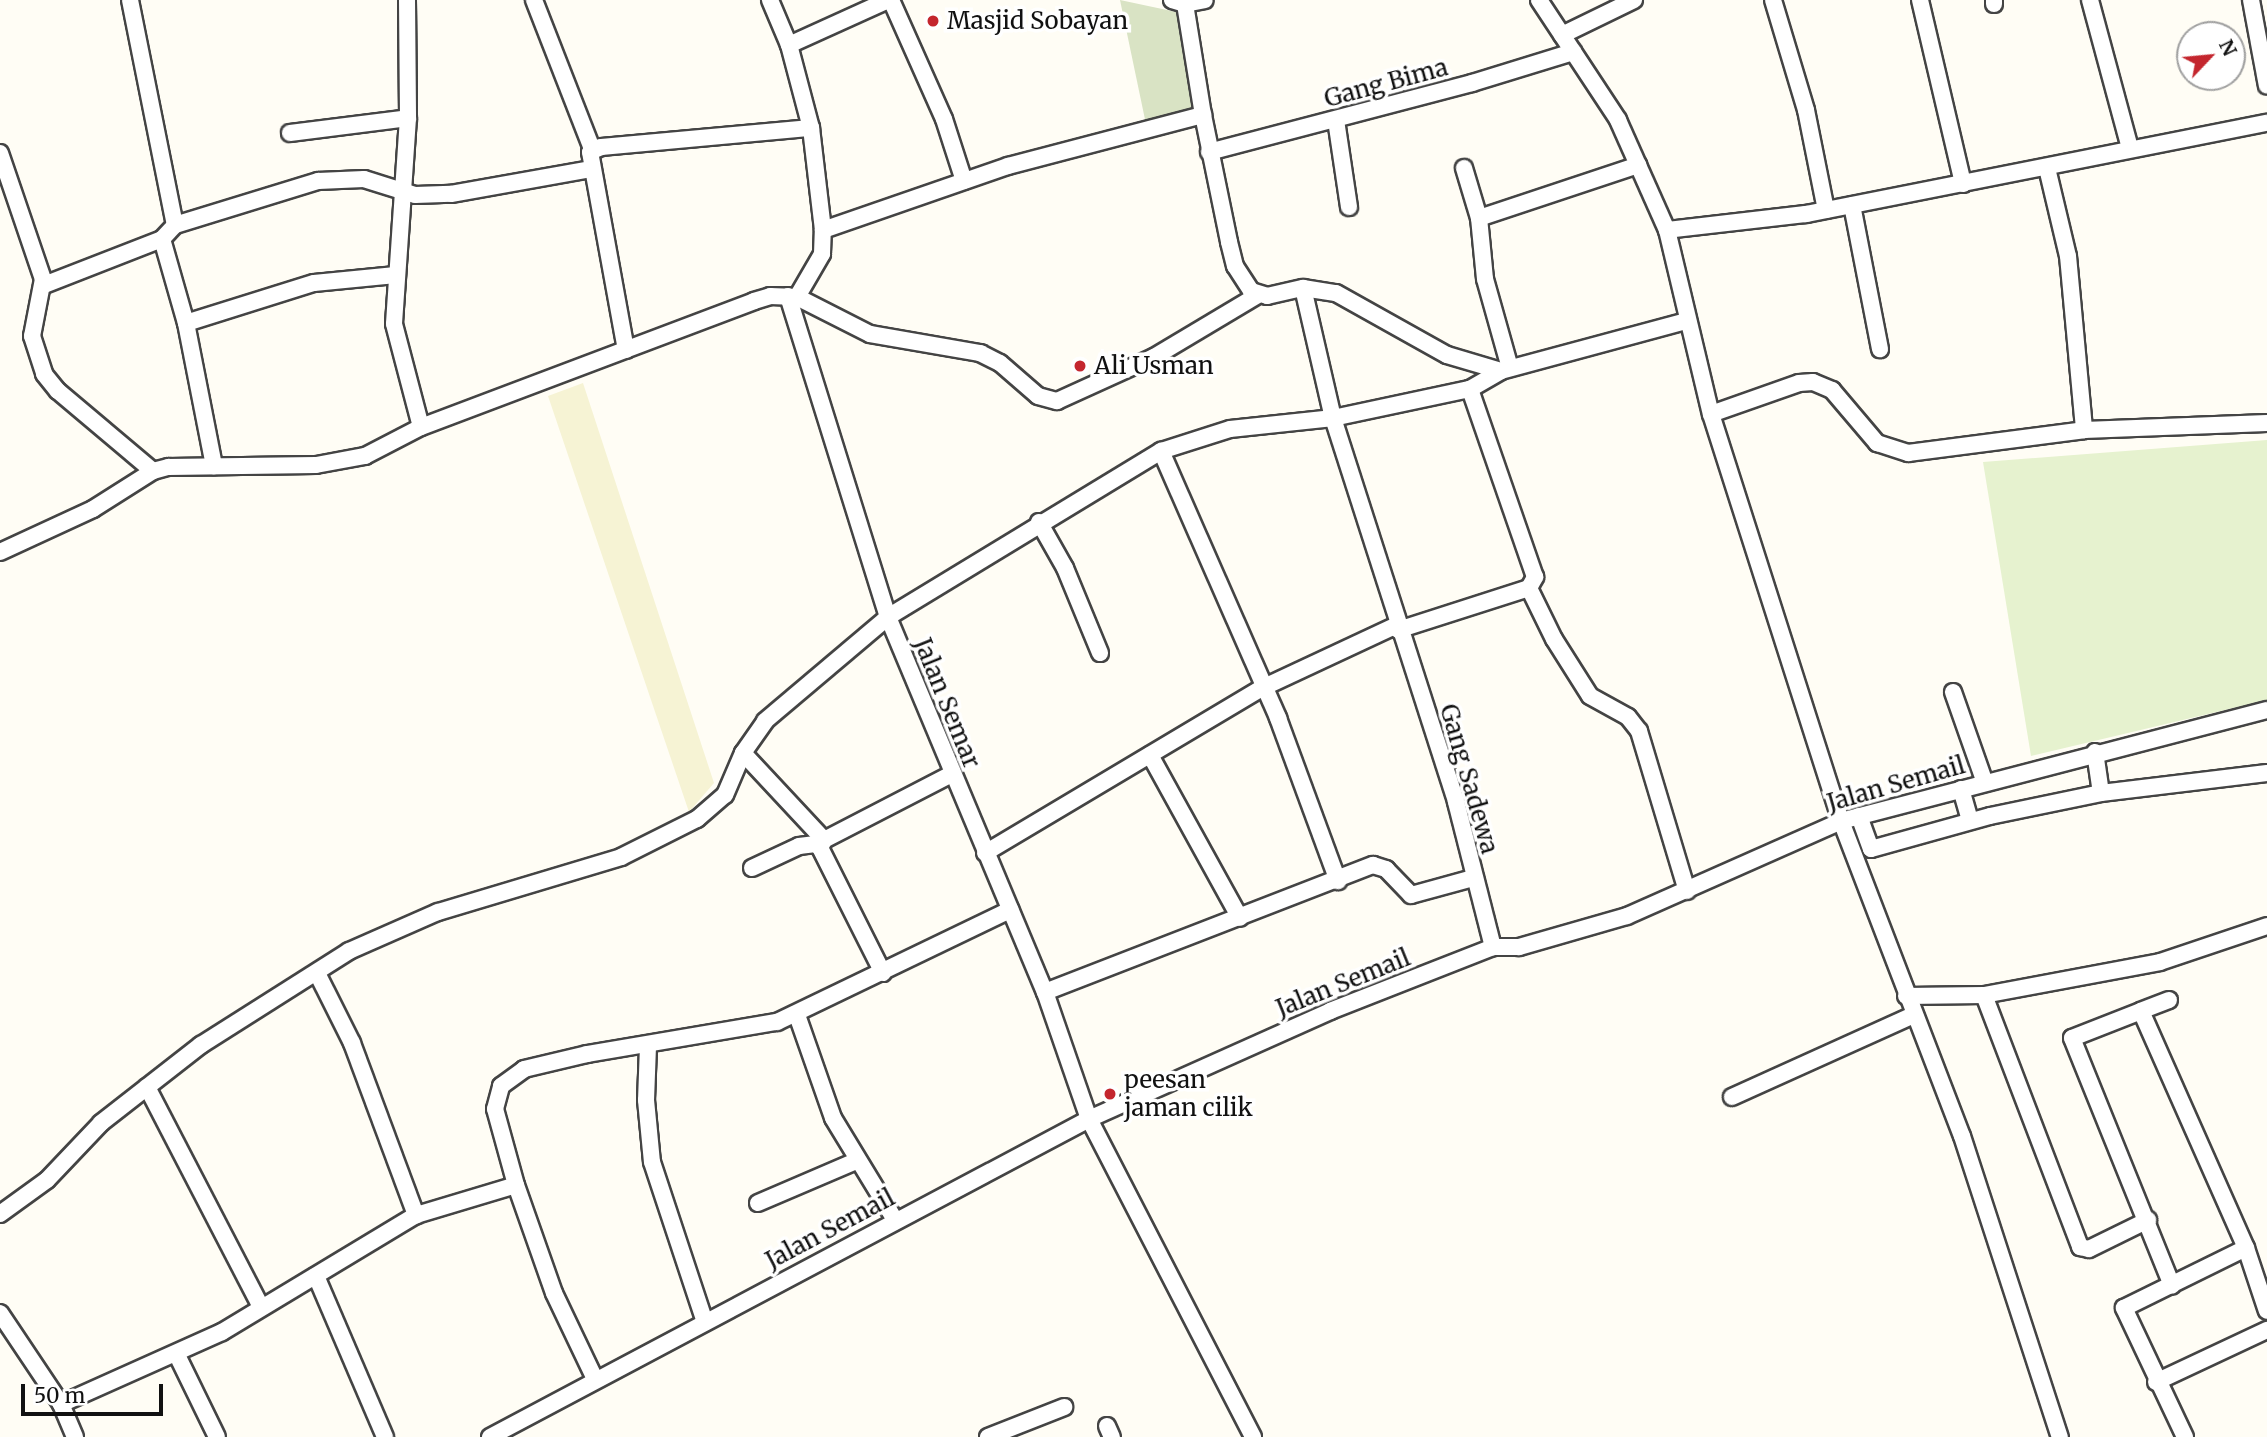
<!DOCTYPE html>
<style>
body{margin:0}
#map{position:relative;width:2267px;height:1437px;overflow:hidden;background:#fffdf5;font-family:Merriweather,serif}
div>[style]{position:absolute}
.farmland>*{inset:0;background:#f6f3d4}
.cemetery>*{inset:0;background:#d9e3c4}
.pitch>*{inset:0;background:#e6f2cf}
.roads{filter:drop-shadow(2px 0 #444) drop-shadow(-2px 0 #444) drop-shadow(0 2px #444) drop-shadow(0 -2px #444)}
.minor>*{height:16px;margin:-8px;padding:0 8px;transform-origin:8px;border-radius:8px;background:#fff}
.dots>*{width:19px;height:19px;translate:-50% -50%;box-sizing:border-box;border:4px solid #fff;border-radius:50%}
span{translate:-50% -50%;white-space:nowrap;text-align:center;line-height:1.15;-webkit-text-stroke:7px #fff;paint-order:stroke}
.poi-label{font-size:24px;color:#111}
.left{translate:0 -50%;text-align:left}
.street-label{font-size:24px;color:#111}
.north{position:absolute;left:2176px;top:21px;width:70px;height:70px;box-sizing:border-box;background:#fff;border:2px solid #a0a0a0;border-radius:50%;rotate:64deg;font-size:19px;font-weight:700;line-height:28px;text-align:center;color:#111}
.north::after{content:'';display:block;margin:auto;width:24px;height:32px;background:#c4262e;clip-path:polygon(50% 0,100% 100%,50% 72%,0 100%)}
.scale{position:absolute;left:21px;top:1384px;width:142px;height:32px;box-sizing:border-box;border:4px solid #111;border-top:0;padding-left:9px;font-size:21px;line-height:24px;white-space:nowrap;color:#111;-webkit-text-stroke:5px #fff;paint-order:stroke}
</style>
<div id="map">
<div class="farmland">
<i style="clip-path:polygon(583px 383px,714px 783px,689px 812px,548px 396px)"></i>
</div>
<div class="cemetery">
<i style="clip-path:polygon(1120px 0,1181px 13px,1198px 112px,1147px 129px)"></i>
</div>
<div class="pitch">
<i style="clip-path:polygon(2267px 440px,2267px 700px,2031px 756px,1983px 462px)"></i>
</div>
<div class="roads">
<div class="minor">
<i style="left:130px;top:0;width:229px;rotate:78.7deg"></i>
<i style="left:407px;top:0;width:118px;rotate:89.5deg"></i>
<i style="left:408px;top:118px;width:206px;rotate:93.9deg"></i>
<i style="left:394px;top:324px;width:106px;rotate:75.3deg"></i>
<i style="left:534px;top:0;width:160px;rotate:68.7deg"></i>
<i style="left:891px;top:0;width:130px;rotate:66deg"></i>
<i style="left:944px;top:119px;width:65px;rotate:72.1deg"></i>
<i style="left:1172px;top:0;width:14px;rotate:17deg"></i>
<i style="left:1185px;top:4px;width:20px;rotate:-11deg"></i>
<i style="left:1539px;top:0;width:144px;rotate:56.6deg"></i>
<i style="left:1618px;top:120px;width:120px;rotate:66deg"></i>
<i style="left:1667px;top:230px;width:189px;rotate:76.6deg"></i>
<i style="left:1711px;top:414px;width:427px;rotate:72.3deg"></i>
<i style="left:1841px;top:821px;width:337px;rotate:69deg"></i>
<i style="left:1962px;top:1136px;width:317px;rotate:72deg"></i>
<i style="left:1773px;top:0;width:115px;rotate:73.3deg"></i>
<i style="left:1806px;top:110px;width:102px;rotate:78.7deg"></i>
<i style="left:1920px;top:0;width:189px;rotate:76.8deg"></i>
<i style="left:1994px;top:0;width:4px;rotate:90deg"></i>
<i style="left:2090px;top:0;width:153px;rotate:74.9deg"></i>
<i style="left:2251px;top:0;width:87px;rotate:79.5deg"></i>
<i style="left:1185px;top:4px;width:112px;rotate:80.8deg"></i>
<i style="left:1562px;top:35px;width:80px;rotate:-25.9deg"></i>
<i style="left:789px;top:45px;width:109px;rotate:-24.4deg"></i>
<i style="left:1336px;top:120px;width:88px;rotate:81.5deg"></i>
<i style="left:290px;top:133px;width:119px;rotate:-7.2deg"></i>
<i style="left:1209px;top:152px;width:272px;rotate:-14.7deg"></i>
<i style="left:1472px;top:83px;width:106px;rotate:-17.1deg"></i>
<i style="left:0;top:153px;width:133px;rotate:71.2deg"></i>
<i style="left:43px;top:279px;width:58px;rotate:100.9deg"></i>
<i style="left:32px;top:336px;width:40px;rotate:72deg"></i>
<i style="left:44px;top:374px;width:22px;rotate:51deg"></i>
<i style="left:58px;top:391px;width:124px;rotate:40.1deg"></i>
<i style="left:1464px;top:168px;width:52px;rotate:73.3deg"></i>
<i style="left:2047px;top:168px;width:90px;rotate:76.6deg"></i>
<i style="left:2068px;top:256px;width:175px;rotate:84.7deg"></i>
<i style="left:1852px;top:205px;width:147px;rotate:79deg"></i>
<i style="left:823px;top:230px;width:196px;rotate:-19.1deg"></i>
<i style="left:1008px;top:166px;width:202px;rotate:-14.7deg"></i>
<i style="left:1203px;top:115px;width:130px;rotate:78.4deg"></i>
<i style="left:1229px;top:242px;width:25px;rotate:76deg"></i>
<i style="left:1235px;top:266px;width:30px;rotate:57deg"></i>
<i style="left:1251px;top:291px;width:17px;rotate:17deg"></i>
<i style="left:1267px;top:296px;width:37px;rotate:-13deg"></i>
<i style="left:1303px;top:288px;width:33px;rotate:9deg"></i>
<i style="left:1336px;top:293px;width:127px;rotate:29.2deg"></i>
<i style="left:1447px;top:355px;width:56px;rotate:16.5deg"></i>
<i style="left:1667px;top:230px;width:140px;rotate:-6.6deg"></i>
<i style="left:1806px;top:214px;width:470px;rotate:-11.2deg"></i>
<i style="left:162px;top:239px;width:87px;rotate:74.1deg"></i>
<i style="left:186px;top:323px;width:146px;rotate:78.9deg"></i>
<i style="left:44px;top:285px;width:127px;rotate:-21.3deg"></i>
<i style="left:162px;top:239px;width:19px;rotate:-47deg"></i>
<i style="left:175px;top:225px;width:150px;rotate:-17.1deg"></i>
<i style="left:318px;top:181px;width:46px;rotate:-2.5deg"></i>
<i style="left:364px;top:179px;width:53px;rotate:17.4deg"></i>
<i style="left:415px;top:195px;width:36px;rotate:-2deg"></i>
<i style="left:451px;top:194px;width:143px;rotate:-10.1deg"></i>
<i style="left:1303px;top:288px;width:133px;rotate:77deg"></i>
<i style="left:1333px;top:418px;width:403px;rotate:72.2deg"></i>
<i style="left:1456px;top:802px;width:150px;rotate:75.7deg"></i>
<i style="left:788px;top:296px;width:336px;rotate:72.7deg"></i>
<i style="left:888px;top:617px;width:407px;rotate:67.3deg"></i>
<i style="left:1045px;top:992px;width:134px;rotate:70.9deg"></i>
<i style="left:1089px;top:1119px;width:358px;rotate:62.7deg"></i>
<i style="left:797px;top:297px;width:82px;rotate:26.9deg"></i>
<i style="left:870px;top:334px;width:112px;rotate:9.8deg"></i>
<i style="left:980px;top:353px;width:22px;rotate:27deg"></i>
<i style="left:1000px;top:363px;width:50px;rotate:41deg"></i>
<i style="left:1038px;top:396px;width:20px;rotate:15deg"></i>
<i style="left:1057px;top:401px;width:107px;rotate:-24.4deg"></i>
<i style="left:1154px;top:357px;width:121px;rotate:-30.8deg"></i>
<i style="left:186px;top:323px;width:134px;rotate:-17.4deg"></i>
<i style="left:314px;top:283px;width:82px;rotate:-5.6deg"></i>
<i style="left:626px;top:350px;width:201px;rotate:-100.3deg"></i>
<i style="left:590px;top:152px;width:12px;rotate:-24deg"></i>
<i style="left:601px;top:147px;width:211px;rotate:-5.2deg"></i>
<i style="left:1510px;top:368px;width:92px;rotate:-105.7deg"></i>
<i style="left:1485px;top:279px;width:61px;rotate:-95.6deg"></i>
<i style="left:1479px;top:218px;width:168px;rotate:-18.4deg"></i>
<i style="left:1711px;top:414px;width:93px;rotate:-19.4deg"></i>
<i style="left:1799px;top:383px;width:14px;rotate:-4deg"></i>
<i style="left:1813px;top:382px;width:21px;rotate:23deg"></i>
<i style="left:1832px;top:390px;width:70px;rotate:49.7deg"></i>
<i style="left:1877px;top:443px;width:33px;rotate:18deg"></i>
<i style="left:1908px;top:453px;width:177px;rotate:-7.4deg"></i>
<i style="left:2084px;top:430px;width:183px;rotate:-2.2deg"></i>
<i style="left:1161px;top:451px;width:292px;rotate:66.3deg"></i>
<i style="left:1278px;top:718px;width:174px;rotate:69.8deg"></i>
<i style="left:1039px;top:522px;width:53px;rotate:60.5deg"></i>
<i style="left:1065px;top:568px;width:92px;rotate:67.6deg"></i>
<i style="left:0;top:552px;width:102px;rotate:-24.8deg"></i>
<i style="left:93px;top:509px;width:71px;rotate:-32.3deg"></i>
<i style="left:153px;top:471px;width:16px;rotate:-15deg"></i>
<i style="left:168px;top:467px;width:148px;rotate:-0.8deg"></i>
<i style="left:316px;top:465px;width:50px;rotate:-10.4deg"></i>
<i style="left:365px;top:456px;width:63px;rotate:-27.4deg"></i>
<i style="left:421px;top:427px;width:356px;rotate:-20.7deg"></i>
<i style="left:754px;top:301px;width:17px;rotate:-17deg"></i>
<i style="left:770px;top:296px;width:27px;rotate:2deg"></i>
<i style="left:797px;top:297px;width:50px;rotate:-59.8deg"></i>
<i style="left:822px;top:254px;width:24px;rotate:-88deg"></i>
<i style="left:823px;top:230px;width:103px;rotate:-96.7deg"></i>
<i style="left:811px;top:128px;width:86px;rotate:-104.8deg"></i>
<i style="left:789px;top:45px;width:49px;rotate:-112.9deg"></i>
<i style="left:1529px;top:588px;width:57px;rotate:63.9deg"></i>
<i style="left:1554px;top:639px;width:67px;rotate:57.7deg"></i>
<i style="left:1590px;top:696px;width:43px;rotate:28.9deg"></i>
<i style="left:1628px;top:717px;width:18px;rotate:52deg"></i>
<i style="left:1639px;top:731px;width:167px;rotate:73.3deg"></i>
<i style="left:1398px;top:630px;width:138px;rotate:-17.8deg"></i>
<i style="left:1529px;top:588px;width:13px;rotate:-61deg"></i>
<i style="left:1535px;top:577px;width:199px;rotate:-109.1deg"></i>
<i style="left:1953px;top:692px;width:96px;rotate:70.6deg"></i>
<i style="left:2095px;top:752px;width:41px;rotate:81.7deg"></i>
<i style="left:743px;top:753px;width:119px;rotate:47deg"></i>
<i style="left:1150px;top:755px;width:186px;rotate:61.1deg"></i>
<i style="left:1961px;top:789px;width:33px;rotate:74deg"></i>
<i style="left:1859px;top:816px;width:35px;rotate:70deg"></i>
<i style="left:1871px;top:849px;width:123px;rotate:-15.5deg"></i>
<i style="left:1990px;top:816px;width:113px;rotate:-11.7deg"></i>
<i style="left:2101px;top:793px;width:167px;rotate:-6.9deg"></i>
<i style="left:985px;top:853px;width:325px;rotate:-30.8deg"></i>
<i style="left:1264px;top:687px;width:147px;rotate:-25deg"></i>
<i style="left:752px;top:868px;width:52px;rotate:-25.1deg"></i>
<i style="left:799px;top:846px;width:23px;rotate:-7deg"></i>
<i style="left:317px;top:973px;width:78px;rotate:63.4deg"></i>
<i style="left:352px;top:1043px;width:184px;rotate:69.6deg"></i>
<i style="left:883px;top:973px;width:140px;rotate:-116.7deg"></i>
<i style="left:820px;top:848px;width:9px;rotate:-63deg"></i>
<i style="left:824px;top:840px;width:144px;rotate:-27.3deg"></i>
<i style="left:1045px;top:992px;width:352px;rotate:-21.2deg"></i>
<i style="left:1373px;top:865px;width:14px;rotate:17deg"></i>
<i style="left:1386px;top:869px;width:36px;rotate:46deg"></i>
<i style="left:1411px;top:895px;width:64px;rotate:-15.3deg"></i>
<i style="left:1984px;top:995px;width:270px;rotate:69.1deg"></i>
<i style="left:2080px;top:1247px;width:9px;rotate:13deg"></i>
<i style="left:2089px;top:1249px;width:66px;rotate:-26.2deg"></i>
<i style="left:1906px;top:996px;width:78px;rotate:-0.7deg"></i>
<i style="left:1984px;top:995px;width:179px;rotate:-10.6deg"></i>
<i style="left:2160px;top:962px;width:113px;rotate:-18.6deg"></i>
<i style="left:2169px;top:1000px;width:30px;rotate:159deg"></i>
<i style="left:2141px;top:1011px;width:259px;rotate:66.1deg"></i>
<i style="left:2246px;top:1248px;width:66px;rotate:71.6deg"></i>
<i style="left:2141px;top:1011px;width:74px;rotate:158.6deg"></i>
<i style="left:2072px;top:1038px;width:267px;rotate:68deg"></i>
<i style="left:797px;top:1015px;width:109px;rotate:70.7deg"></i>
<i style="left:833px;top:1118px;width:119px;rotate:58.7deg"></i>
<i style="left:648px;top:1046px;width:54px;rotate:92.1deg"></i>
<i style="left:646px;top:1100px;width:62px;rotate:84.5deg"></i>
<i style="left:652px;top:1162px;width:169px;rotate:71.7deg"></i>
<i style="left:147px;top:1087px;width:248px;rotate:62.6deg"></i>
<i style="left:1732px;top:1097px;width:200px;rotate:-24.3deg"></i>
<i style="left:758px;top:1203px;width:107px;rotate:-23.2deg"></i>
<i style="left:0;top:1214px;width:58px;rotate:-35.9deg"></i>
<i style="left:47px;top:1180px;width:79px;rotate:-46.5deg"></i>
<i style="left:101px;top:1123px;width:127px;rotate:-38deg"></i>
<i style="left:201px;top:1045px;width:175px;rotate:-32.4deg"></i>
<i style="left:349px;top:951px;width:97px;rotate:-23.7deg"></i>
<i style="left:438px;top:912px;width:191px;rotate:-16.7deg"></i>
<i style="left:621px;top:857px;width:85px;rotate:-26.6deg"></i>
<i style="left:697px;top:819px;width:37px;rotate:-41deg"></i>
<i style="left:725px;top:795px;width:46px;rotate:-66.8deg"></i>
<i style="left:743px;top:753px;width:39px;rotate:-55deg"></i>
<i style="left:765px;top:721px;width:161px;rotate:-40.2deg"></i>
<i style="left:888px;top:617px;width:320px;rotate:-31.3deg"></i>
<i style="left:1161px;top:451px;width:72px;rotate:-17.7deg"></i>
<i style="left:1230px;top:429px;width:104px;rotate:-6.1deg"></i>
<i style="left:1333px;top:418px;width:140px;rotate:-12deg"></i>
<i style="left:1470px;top:389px;width:36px;rotate:-30deg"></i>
<i style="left:1501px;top:371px;width:192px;rotate:-15.1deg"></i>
<i style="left:316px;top:1276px;width:175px;rotate:66.8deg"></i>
<i style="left:0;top:1313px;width:110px;rotate:56.2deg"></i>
<i style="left:177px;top:1355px;width:91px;rotate:64deg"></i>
<i style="left:595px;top:1379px;width:95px;rotate:-115.5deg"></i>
<i style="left:554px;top:1293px;width:114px;rotate:-109.4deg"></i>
<i style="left:516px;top:1185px;width:79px;rotate:-105.4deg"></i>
<i style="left:495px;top:1109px;width:24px;rotate:-75deg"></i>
<i style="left:501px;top:1086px;width:29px;rotate:-36deg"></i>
<i style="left:524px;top:1069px;width:65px;rotate:-13.4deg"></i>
<i style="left:587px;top:1054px;width:193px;rotate:-9.6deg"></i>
<i style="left:777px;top:1022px;width:259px;rotate:-25.7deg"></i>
<i style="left:2156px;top:1382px;width:123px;rotate:-25.1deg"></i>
<i style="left:1107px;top:1426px;width:12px;rotate:66deg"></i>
<i style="left:75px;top:1437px;width:36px;rotate:-113deg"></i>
<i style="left:61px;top:1404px;width:176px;rotate:-24.1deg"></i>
<i style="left:222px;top:1332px;width:227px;rotate:-31.1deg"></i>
<i style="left:416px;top:1215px;width:104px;rotate:-16.7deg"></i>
<i style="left:490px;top:1437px;width:678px;rotate:-27.96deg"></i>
<i style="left:1089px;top:1119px;width:264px;rotate:-24.1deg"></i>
<i style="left:1330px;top:1011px;width:175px;rotate:-21.4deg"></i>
<i style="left:1493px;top:947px;width:26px"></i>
<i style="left:1519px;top:947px;width:112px;rotate:-16deg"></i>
<i style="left:1627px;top:916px;width:234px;rotate:-23.9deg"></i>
<i style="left:1841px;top:821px;width:440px;rotate:-14.6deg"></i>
<i style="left:988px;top:1437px;width:82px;rotate:-21.5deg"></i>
<i style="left:2185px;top:1437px;width:143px;rotate:-115.3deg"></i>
<i style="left:2124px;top:1308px;width:136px;rotate:-26.2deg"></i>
</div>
</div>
<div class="dots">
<i style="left:933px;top:21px;background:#c4262e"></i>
<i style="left:1080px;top:366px;background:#c4262e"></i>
<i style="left:1110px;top:1094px;background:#c4262e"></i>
</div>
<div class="poi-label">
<span class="left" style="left:947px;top:21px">Masjid Sobayan</span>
<span class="left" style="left:1094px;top:366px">Ali Usman</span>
<span class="left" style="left:1124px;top:1094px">peesan<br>jaman cilik</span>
</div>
<div class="street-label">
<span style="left:1386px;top:83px;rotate:-15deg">Gang Bima</span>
<span style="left:947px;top:703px;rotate:68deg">Jalan Semar</span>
<span style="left:1469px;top:779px;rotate:74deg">Gang Sadewa</span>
<span style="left:1896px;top:784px;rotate:-16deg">Jalan Semail</span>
<span style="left:1343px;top:983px;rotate:-22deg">Jalan Semail</span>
<span style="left:830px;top:1229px;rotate:-28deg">Jalan Semail</span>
</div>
<div class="north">N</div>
<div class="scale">50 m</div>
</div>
